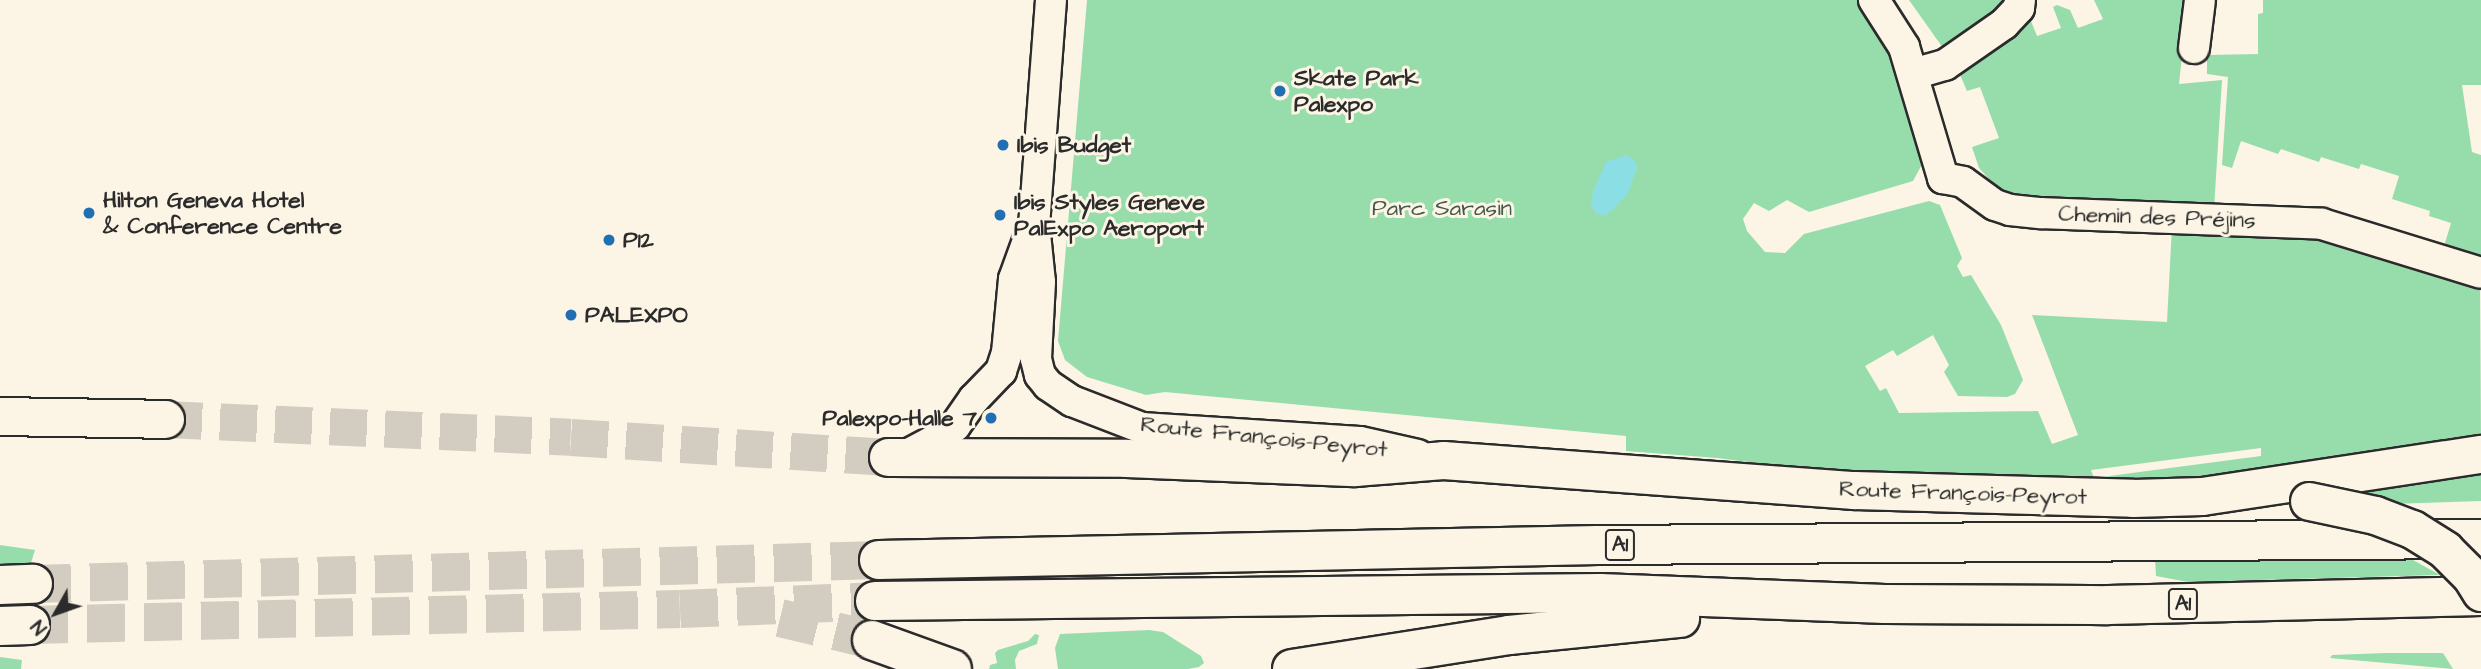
<!DOCTYPE html>
<meta charset="utf-8">
<style>
body{margin:0}
#map{position:relative;width:2481px;height:669px;overflow:hidden;background:#fcf5e5;font-family:"Architects Daughter",sans-serif}
div>[style]{position:absolute}
.green>*{inset:0;background:#96ddab}
.water>*{inset:0;background:#8cdee5}
.major-tunnel>*{height:37px;margin-top:-18.5px;transform-origin:0;background:repeating-linear-gradient(90deg,#d2cdc0 0 37px,transparent 0 55px)}
.highway-tunnel>*{height:38px;margin-top:-19px;transform-origin:0;background:repeating-linear-gradient(90deg,#d2cdc0 0 38px,transparent 0 57px)}
.roads{filter:drop-shadow(2px 0 #2b2b2b) drop-shadow(-2px 0 #2b2b2b) drop-shadow(0 2px #2b2b2b) drop-shadow(0 -2px #2b2b2b)}
.minor>*{height:30px;margin:-15px;padding:0 15px;transform-origin:15px;border-radius:15px;background:#fcf5e5}
.major>*{height:37px;margin:-18.5px;padding:0 18.5px;transform-origin:18.5px;border-radius:18.5px;background:#fcf5e5}
.highway>*{height:38px;margin:-19px;padding:0 19px;transform-origin:19px;border-radius:19px;background:#fcf5e5}
.bridges{filter:drop-shadow(2px 0 #2b2b2b) drop-shadow(-2px 0 #2b2b2b) drop-shadow(0 2px #2b2b2b) drop-shadow(0 -2px #2b2b2b)}
.major-bridge>*{height:37px;margin:-18.5px;padding:0 18.5px;transform-origin:18.5px;border-radius:18.5px;background:#fcf5e5}
.dots>*{width:19px;height:19px;translate:-50% -50%;box-sizing:border-box;border:4px solid #fcf5e5;border-radius:50%}
span{translate:-50% -50%;white-space:nowrap;text-align:center;line-height:1.15;-webkit-text-stroke:6px #fcf5e5;paint-order:stroke}
.shield-label span{padding:2px 5px;background:#fcf5e5;border:2px solid;border-radius:5px;-webkit-text-stroke-width:0}
.shield-label{font-size:21px;color:#2b2b2b;font-weight:700}
.poi-label{font-size:23px;color:#2b2b2b;font-weight:700}
.left{translate:0 -50%;text-align:left}
.right{translate:-100% -50%;text-align:right}
.park-label{font-size:23px;color:#46584b}
.street-label{font-size:23px;color:#2b2b2b}
.north{position:absolute;left:21px;top:578px;width:70px;height:70px;-webkit-text-stroke:5px #fcf5e5;paint-order:stroke;rotate:230deg;font-size:19px;font-weight:700;line-height:28px;text-align:center;color:#2b2b2b}
.north::after{content:'';display:block;margin:auto;width:24px;height:32px;background:#2b2b2b;clip-path:polygon(50% 0,100% 100%,50% 72%,0 100%)}
</style>
<div id="map">
<div class="green">
<i style="clip-path:polygon(evenodd,1087px 0,1862px 0,1899px 61px,1927px 155px,1913px 181px,1809px 212px,1787px 200px,1769px 211px,1754px 203px,1743px 219px,1747px 231px,1765px 252px,1785px 253px,1804px 234px,1929px 201px,1940px 205px,1962px 258px,1957px 266px,1963px 277px,1971px 275px,2001px 325px,2023px 380px,2015px 394px,2007px 397px,1958px 396px,1944px 372px,1949px 365px,1933px 335px,1897px 356px,1893px 350px,1865px 366px,1880px 391px,1886px 388px,1899px 413px,2038px 411px,2052px 444px,2078px 435px,2032px 315px,2167px 322px,2172px 226px,2332px 234px,2480px 281px,2481px 442px,2178px 483px,1850px 475px,1717px 458px,1626px 451px,1626px 436px,1165px 392px,1146px 395px,1087px 377px,1065px 360px,1058px 341px,1087px 0,2261px 448px,2261px 456px,2094px 478px,2091px 470px,2261px 448px)"></i>
<i style="clip-path:polygon(1909px 0,2011px 0,2010px 8px,1943px 48px)"></i>
<i style="clip-path:polygon(2094px 0,2188px 0,2179px 84px,2222px 80px,2214px 209px,2036px 199px,1998px 189px,1979px 168px,1972px 147px,1999px 138px,1980px 87px,1967px 91px,1958px 70px,2031px 21px,2037px 36px,2061px 28px,2053px 7px,2057px 5px,2070px 10px,2078px 28px,2103px 19px)"></i>
<i style="clip-path:polygon(2263px 0,2481px 0,2481px 85px,2462px 85px,2472px 152px,2481px 155px,2481px 265px,2442px 253px,2451px 223px,2429px 216px,2430px 211px,2392px 199px,2399px 176px,2361px 164px,2359px 169px,2321px 157px,2319px 162px,2281px 149px,2278px 154px,2241px 141px,2232px 168px,2222px 165px,2228px 77px,2207px 74px,2207px 55px,2258px 54px,2258px 14px,2263px 13px)"></i>
<i style="clip-path:polygon(2481px 469px,2481px 501px,2391px 504px,2350px 492px)"></i>
<i style="clip-path:polygon(0 545px,35px 550px,30px 566px,0 565px)"></i>
<i style="clip-path:polygon(2404px 555px,2440px 575px,2188px 582px,2156px 576px,2155px 559px)"></i>
<i style="clip-path:polygon(1149px 630px,1163px 632px,1201px 656px,1204px 663px,1199px 667px,1188px 669px,1058px 669px,1055px 648px,1060px 634px)"></i>
<i style="clip-path:polygon(1035px 634px,1039px 635px,1037px 644px,1019px 651px,1015px 660px,1016px 669px,989px 669px,990px 665px,997px 663px,995px 653px,998px 650px,1028px 641px)"></i>
<i style="clip-path:polygon(2386px 653px,2443px 653px,2453px 669px,2330px 658px,2332px 655px)"></i>
<i style="clip-path:polygon(0 657px,22px 660px,21px 669px,0 669px)"></i>
</div>
<div class="water">
<i style="clip-path:polygon(1627px 155px,1634px 160px,1637px 168px,1628px 193px,1612px 211px,1604px 216px,1595px 213px,1591px 204px,1593px 191px,1606px 162px)"></i>
</div>
<div class="major-tunnel">
<i style="left:165px;top:419px;width:406px;rotate:2.5deg"></i>
<i style="left:571px;top:437px;width:318px;rotate:3.6deg"></i>
</div>
<div class="highway-tunnel">
<i style="left:33px;top:584px;width:846px;rotate:-1.62deg"></i>
<i style="left:780px;top:618px;width:95px;rotate:13.4deg"></i>
<i style="left:30px;top:625px;width:650px;rotate:-1.41deg"></i>
<i style="left:680px;top:609px;width:195px;rotate:-2.3deg"></i>
</div>
<div class="roads">
<div class="minor">
<i style="left:1051px;top:0;width:225px;rotate:94.3deg"></i>
<i style="left:1034px;top:224px;width:58px;rotate:84.1deg"></i>
<i style="left:1040px;top:282px;width:77px;rotate:93deg"></i>
<i style="left:1036px;top:359px;width:16px;rotate:76deg"></i>
<i style="left:1040px;top:375px;width:13px;rotate:51deg"></i>
<i style="left:1048px;top:385px;width:29px;rotate:34deg"></i>
<i style="left:1072px;top:401px;width:75px;rotate:21.1deg"></i>
<i style="left:1142px;top:428px;width:218px;rotate:3.7deg"></i>
<i style="left:1360px;top:442px;width:59px;rotate:12.6deg"></i>
<i style="left:1874px;top:0;width:56px;rotate:57.4deg"></i>
<i style="left:1904px;top:47px;width:137px;rotate:73.4deg"></i>
<i style="left:1943px;top:178px;width:20px;rotate:11deg"></i>
<i style="left:1963px;top:182px;width:39px;rotate:36deg"></i>
<i style="left:1995px;top:205px;width:16px;rotate:18deg"></i>
<i style="left:2010px;top:210px;width:31px;rotate:6deg"></i>
<i style="left:2041px;top:213px;width:281px;rotate:2.2deg"></i>
<i style="left:2322px;top:224px;width:166px;rotate:17.1deg"></i>
<i style="left:2194px;top:48px;width:48px;rotate:-82.9deg"></i>
<i style="left:1913px;top:74px;width:33px;rotate:-16deg"></i>
<i style="left:1945px;top:65px;width:72px;rotate:-34.8deg"></i>
<i style="left:2004px;top:24px;width:22px;rotate:-47deg"></i>
<i style="left:2019px;top:8px;width:8px;rotate:-83deg"></i>
<i style="left:903px;top:457px;width:41px;rotate:-27.8deg"></i>
<i style="left:939px;top:438px;width:20px;rotate:-37deg"></i>
<i style="left:955px;top:426px;width:33px;rotate:-55deg"></i>
<i style="left:974px;top:399px;width:39px;rotate:-46deg"></i>
<i style="left:1001px;top:371px;width:19px;rotate:-72deg"></i>
<i style="left:1007px;top:353px;width:74px;rotate:-84.6deg"></i>
<i style="left:1014px;top:279px;width:50px;rotate:-70.1deg"></i>
</div>
<div class="major">
<i style="left:0;top:416px;width:165px;rotate:1deg"></i>
<i style="left:888px;top:457px;width:238px;rotate:0.2deg"></i>
<i style="left:1126px;top:458px;width:229px;rotate:2.3deg"></i>
<i style="left:1355px;top:467px;width:88px;rotate:-4.5deg"></i>
<i style="left:1443px;top:460px;width:412px;rotate:4.2deg"></i>
<i style="left:1854px;top:490px;width:279px;rotate:1.6deg"></i>
<i style="left:2133px;top:498px;width:69px;rotate:-1.7deg"></i>
<i style="left:2202px;top:496px;width:282px;rotate:-8.6deg"></i>
</div>
<div class="highway">
<i style="left:879px;top:560px;width:719px;rotate:-1.2deg"></i>
<i style="left:1598px;top:545px;width:883px;rotate:-0.39deg"></i>
<i style="left:0;top:585px;width:33px;rotate:-2deg"></i>
<i style="left:875px;top:601px;width:725px;rotate:-0.63deg"></i>
<i style="left:1600px;top:593px;width:285px;rotate:2.2deg"></i>
<i style="left:1885px;top:604px;width:223px;rotate:0.3deg"></i>
<i style="left:2108px;top:605px;width:373px;rotate:-1.4deg"></i>
<i style="left:0;top:626px;width:30px;rotate:-2deg"></i>
<i style="left:872px;top:640px;width:85px;rotate:19.9deg"></i>
<i style="left:1292px;top:669px;width:220px;rotate:-8.9deg"></i>
<i style="left:1509px;top:635px;width:172px;rotate:-5.7deg"></i>
</div>
</div>
<div class="bridges">
<div class="major-bridge">
<i style="left:2309px;top:501px;width:67px;rotate:12deg"></i>
<i style="left:2375px;top:515px;width:40px;rotate:21deg"></i>
<i style="left:2412px;top:529px;width:39px;rotate:32deg"></i>
<i style="left:2445px;top:550px;width:37px;rotate:45deg"></i>
<i style="left:2471px;top:576px;width:19px;rotate:58deg"></i>
</div>
</div>
<div class="dots">
<i style="left:1280px;top:91px;background:#1f6fb2"></i>
<i style="left:1003px;top:145px;background:#1f6fb2"></i>
<i style="left:89px;top:213px;background:#1f6fb2"></i>
<i style="left:1000px;top:215px;background:#1f6fb2"></i>
<i style="left:609px;top:240px;background:#1f6fb2"></i>
<i style="left:571px;top:315px;background:#1f6fb2"></i>
<i style="left:991px;top:418px;background:#1f6fb2"></i>
</div>
<div class="shield-label">
<span style="left:1620px;top:545px">A1</span>
<span style="left:2183px;top:604px">A1</span>
</div>
<div class="poi-label">
<span class="left" style="left:1294px;top:91px">Skate Park<br>Palexpo</span>
<span class="left" style="left:1017px;top:145px">Ibis Budget</span>
<span class="left" style="left:103px;top:213px">Hilton Geneva Hotel<br>&amp; Conference Centre</span>
<span class="left" style="left:1014px;top:215px">Ibis Styles Geneve<br>PalExpo Aeroport</span>
<span class="left" style="left:623px;top:240px">P12</span>
<span class="left" style="left:585px;top:315px">PALEXPO</span>
<span class="right" style="left:977px;top:418px">Palexpo-Halle 7</span>
</div>
<div class="park-label">
<span style="left:1442px;top:208px">Parc Sarasin</span>
</div>
<div class="street-label">
<span style="left:2157px;top:217px;rotate:2deg">Chemin des Préjins</span>
<span style="left:1264px;top:437px;rotate:6deg">Route François-Peyrot</span>
<span style="left:1963px;top:493px;rotate:2deg">Route François-Peyrot</span>
</div>
<div class="north">N</div>
</div>
